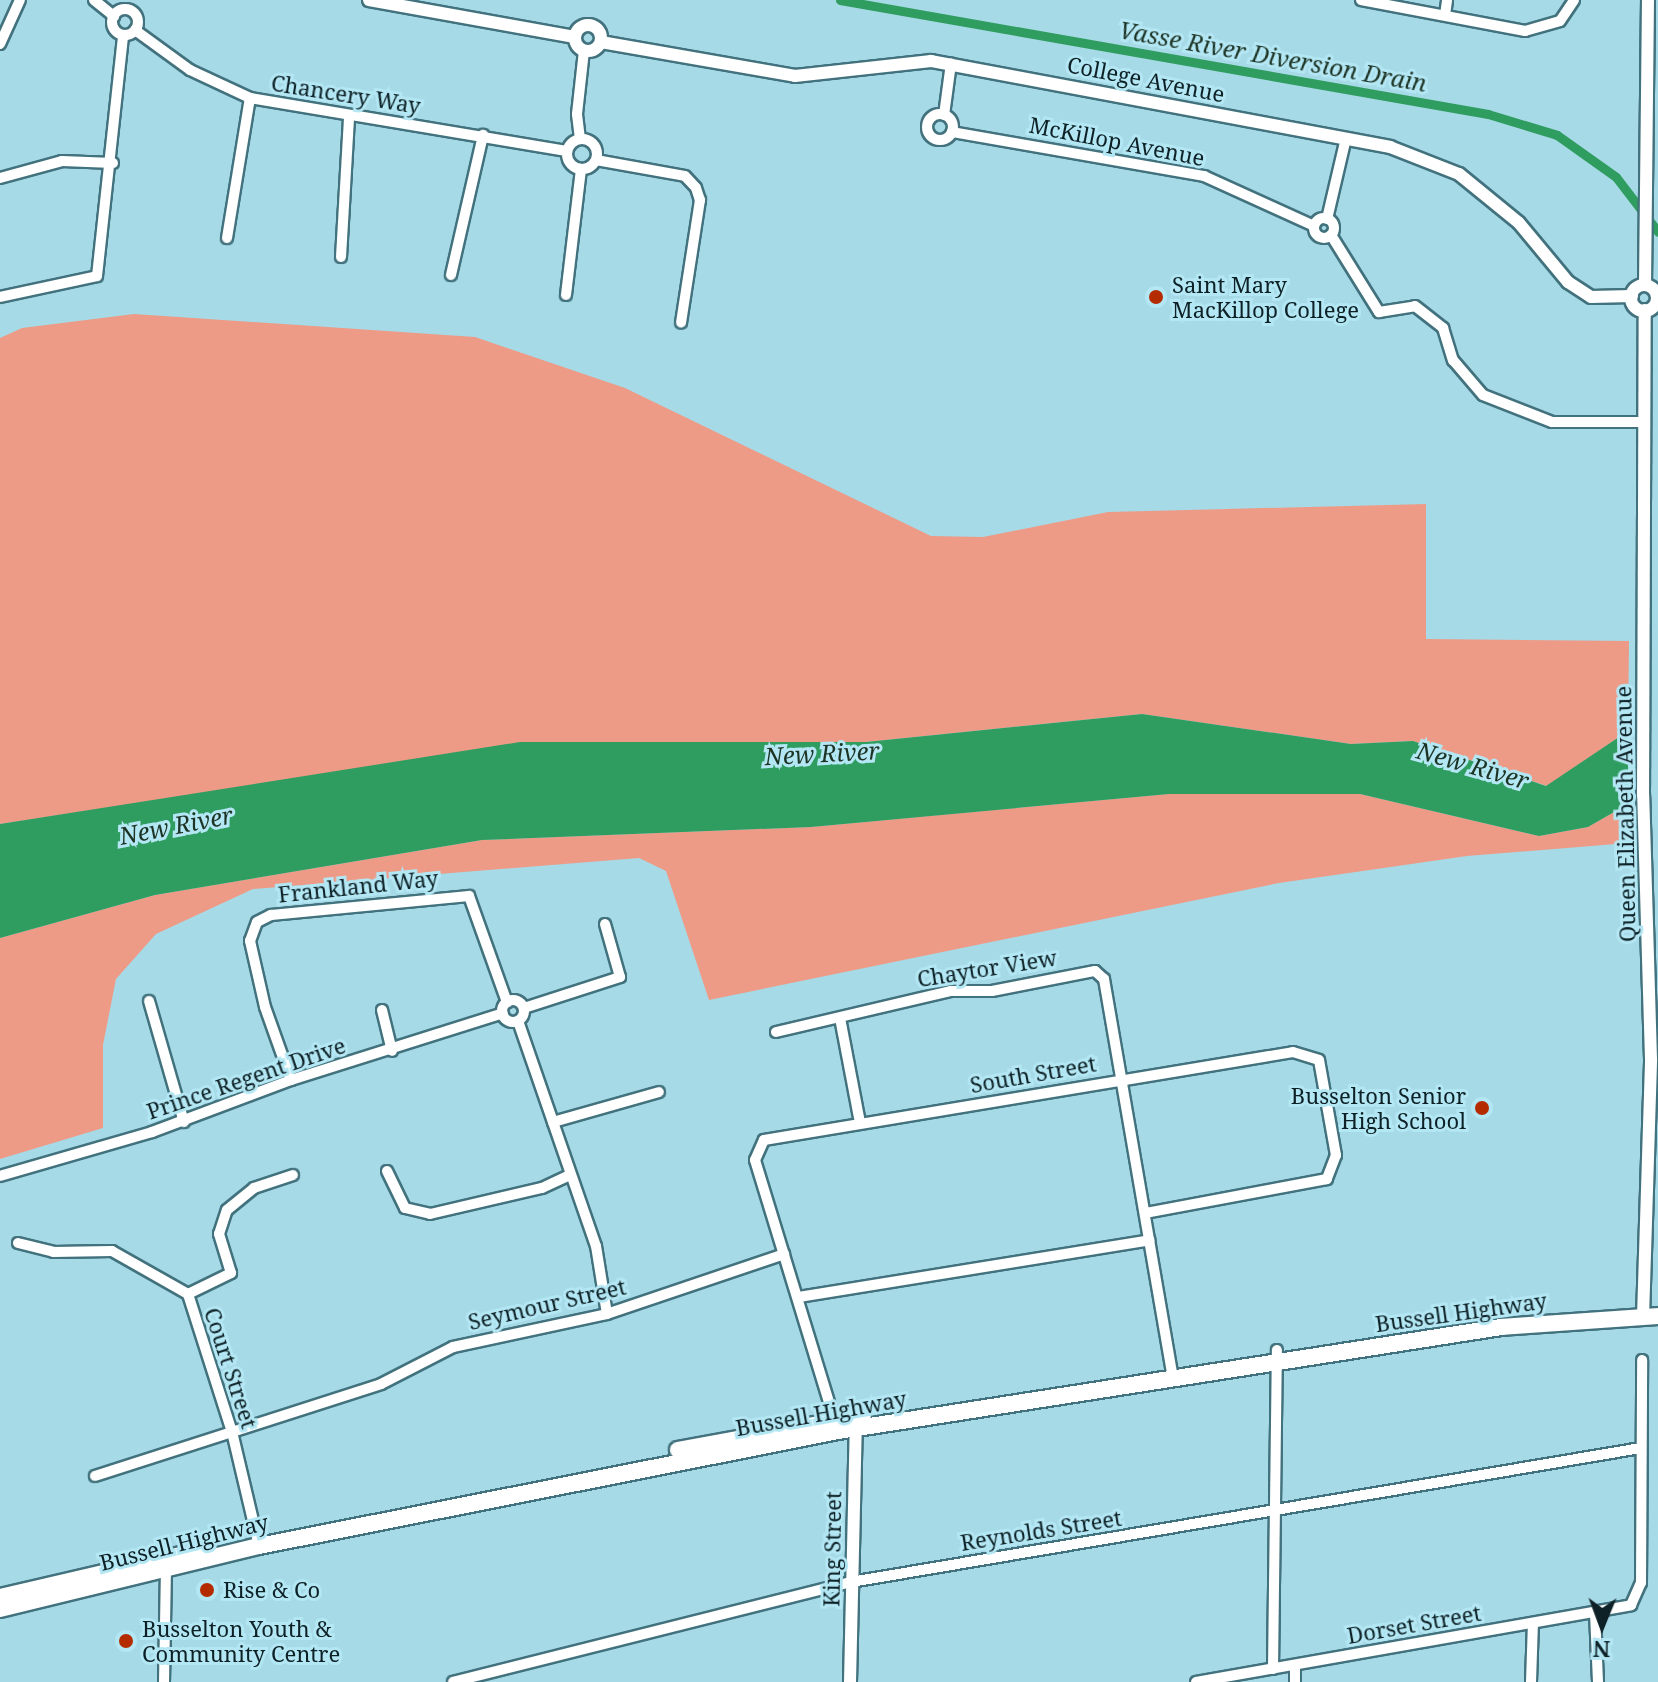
<!DOCTYPE html>
<style>
body{margin:0}
#map{position:relative;width:1658px;height:1682px;overflow:hidden;background:#a7dae7;font-family:"Noto Serif",serif}
div>[style]{position:absolute}
.green>*{inset:0;background:#ed9b87}
.water>*{inset:0;background:#2f9c60}
.canal>*{height:9px;margin:-4.5px;padding:0 4.5px;transform-origin:4.5px;border-radius:4.5px;background:#2f9c60}
.roads{filter:drop-shadow(2px 0 #42727d) drop-shadow(-2px 0 #42727d) drop-shadow(0 2px #42727d) drop-shadow(0 -2px #42727d)}
.minor>*{height:10px;margin:-5px;padding:0 5px;transform-origin:5px;border-radius:5px;background:#fff}
.minor>.ring{margin:-5px;padding:0;box-sizing:content-box;background:none;border:10px solid #fff;border-radius:50%}
.tertiary>*{height:12px;margin:-6px;padding:0 6px;transform-origin:6px;border-radius:6px;background:#fff}
.tertiary>.ring{margin:-6px;padding:0;box-sizing:content-box;background:none;border:12px solid #fff;border-radius:50%}
.primary>*{height:16px;margin:-8px;padding:0 8px;transform-origin:8px;border-radius:8px;background:#fff}
.dots>*{width:22px;height:22px;translate:-50% -50%;box-sizing:border-box;border:4px solid #b4e7f4;border-radius:50%}
span{translate:-50% -50%;white-space:nowrap;text-align:center;line-height:1.15;-webkit-text-stroke:6px #b4e7f4;paint-order:stroke}
.street-label{font-size:22px;color:#0d2126}
.poi-label{font-size:22px;color:#0d2126}
.left{translate:0 -50%;text-align:left}
.right{translate:-100% -50%;text-align:right}
.water-label{font-size:24px;color:#1d3425;font-style:italic}
.north{position:absolute;left:1562px;top:1586px;width:80px;height:80px;-webkit-text-stroke:6px #b4e7f4;paint-order:stroke;rotate:181deg;font-size:22px;font-weight:700;line-height:32px;text-align:center;color:#0d2126}
.north::after{content:'';display:block;margin:auto;width:28px;height:36px;background:#0d2126;clip-path:polygon(50% 0,100% 100%,50% 72%,0 100%)}
</style>
<div id="map">
<div class="green">
<i style="clip-path:polygon(134px 314px,475px 337px,625px 388px,931px 536px,983px 537px,1108px 512px,1426px 504px,1426px 639px,1629px 641px,1628px 731px,1547px 786px,1413px 741px,1351px 744px,1142px 714px,866px 742px,206px 793px,0 824px,0 338px,22px 328px)"></i>
<i style="clip-path:polygon(1168px 794px,1360px 794px,1539px 836px,1588px 827px,1628px 804px,1628px 843px,1467px 856px,1279px 883px,709px 1000px,666px 871px,639px 858px,253px 889px,156px 934px,116px 979px,103px 1045px,103px 1128px,0 1159px,0 938px,155px 895px,482px 840px,811px 827px)"></i>
</div>
<div class="water">
<i style="clip-path:polygon(1142px 714px,1351px 744px,1413px 741px,1546px 786px,1628px 731px,1628px 804px,1588px 827px,1539px 836px,1360px 794px,1169px 794px,811px 827px,482px 840px,155px 895px,0 938px,0 824px,520px 742px,866px 742px)"></i>
</div>
<div class="canal">
<i style="left:840px;top:0;width:658px;rotate:9.98deg"></i>
<i style="left:1488px;top:114px;width:72px;rotate:16.9deg"></i>
<i style="left:1557px;top:135px;width:72px;rotate:35.4deg"></i>
<i style="left:1616px;top:177px;width:69px;rotate:52.6deg"></i>
</div>
<div class="roads">
<div class="minor">
<i style="left:94px;top:0;width:26px;rotate:39deg"></i>
<i style="left:1361px;top:0;width:167px;rotate:10.7deg"></i>
<i style="left:1525px;top:31px;width:36px;rotate:-16deg"></i>
<i style="left:1560px;top:21px;width:25px;rotate:-56deg"></i>
<i class="ring" style="left:112px;top:9px;width:16px;height:16px"></i>
<i style="left:1445px;top:15px;width:15px;rotate:-82deg"></i>
<i style="left:135px;top:30px;width:68px;rotate:36deg"></i>
<i style="left:190px;top:70px;width:66px;rotate:25deg"></i>
<i style="left:250px;top:98px;width:321px;rotate:9.5deg"></i>
<i style="left:0;top:44px;width:48px;rotate:-65.6deg"></i>
<i class="ring" style="left:927px;top:114px;width:16px;height:16px"></i>
<i style="left:944px;top:115px;width:52px;rotate:-82.3deg"></i>
<i style="left:952px;top:132px;width:256px;rotate:9.9deg"></i>
<i style="left:1204px;top:176px;width:121px;rotate:24.4deg"></i>
<i style="left:580px;top:139px;width:25px;rotate:-97deg"></i>
<i style="left:577px;top:114px;width:63px;rotate:-83.7deg"></i>
<i class="ring" style="left:567px;top:139px;width:20px;height:20px"></i>
<i style="left:596px;top:160px;width:90px;rotate:10.2deg"></i>
<i style="left:685px;top:176px;width:16px;rotate:47deg"></i>
<i style="left:696px;top:188px;width:13px;rotate:72deg"></i>
<i style="left:700px;top:200px;width:124px;rotate:98.8deg"></i>
<i style="left:0;top:178px;width:64px;rotate:-15.3deg"></i>
<i style="left:62px;top:161px;width:51px;rotate:2.2deg"></i>
<i class="ring" style="left:1314px;top:218px;width:10px;height:10px"></i>
<i style="left:1327px;top:219px;width:83px;rotate:-76.8deg"></i>
<i style="left:1331px;top:235px;width:91px;rotate:58.1deg"></i>
<i style="left:1379px;top:312px;width:36px;rotate:-9deg"></i>
<i style="left:1415px;top:306px;width:36px;rotate:38deg"></i>
<i style="left:1443px;top:328px;width:34px;rotate:73deg"></i>
<i style="left:1453px;top:360px;width:46px;rotate:49.4deg"></i>
<i style="left:1483px;top:395px;width:74px;rotate:21.4deg"></i>
<i style="left:1552px;top:422px;width:91px"></i>
<i style="left:227px;top:238px;width:142px;rotate:-80.7deg"></i>
<i style="left:341px;top:257px;width:140px;rotate:-86.7deg"></i>
<i style="left:451px;top:275px;width:144px;rotate:-77.1deg"></i>
<i style="left:566px;top:295px;width:127px;rotate:-83.2deg"></i>
<i style="left:0;top:297px;width:99px;rotate:-12.2deg"></i>
<i style="left:97px;top:276px;width:242px;rotate:-83.8deg"></i>
<i class="ring" style="left:502px;top:1000px;width:12px;height:12px"></i>
<i style="left:149px;top:1001px;width:126px;rotate:73.9deg"></i>
<i style="left:524px;top:1008px;width:101px;rotate:-17.9deg"></i>
<i style="left:620px;top:977px;width:55px;rotate:-105.8deg"></i>
<i style="left:382px;top:1010px;width:42px;rotate:76.3deg"></i>
<i style="left:840px;top:1018px;width:107px;rotate:79.2deg"></i>
<i style="left:518px;top:1021px;width:238px;rotate:70.9deg"></i>
<i style="left:596px;top:1246px;width:69px;rotate:80.8deg"></i>
<i style="left:776px;top:1032px;width:180px;rotate:-13.2deg"></i>
<i style="left:951px;top:991px;width:41px"></i>
<i style="left:992px;top:991px;width:105px;rotate:-11deg"></i>
<i style="left:1095px;top:971px;width:12px;rotate:42deg"></i>
<i style="left:1104px;top:979px;width:404px;rotate:80.2deg"></i>
<i style="left:291px;top:1080px;width:77px;rotate:-109.6deg"></i>
<i style="left:265px;top:1007px;width:68px;rotate:-102.8deg"></i>
<i style="left:250px;top:941px;width:20px;rotate:-70deg"></i>
<i style="left:257px;top:922px;width:16px;rotate:-27deg"></i>
<i style="left:271px;top:915px;width:199px;rotate:-5.5deg"></i>
<i style="left:469px;top:896px;width:113px;rotate:70.3deg"></i>
<i style="left:553px;top:1122px;width:110px;rotate:-15.8deg"></i>
<i style="left:387px;top:1171px;width:41px;rotate:64.1deg"></i>
<i style="left:405px;top:1208px;width:26px;rotate:13deg"></i>
<i style="left:430px;top:1214px;width:115px;rotate:-13.1deg"></i>
<i style="left:542px;top:1188px;width:31px;rotate:-25deg"></i>
<i style="left:0;top:1176px;width:158px;rotate:-16.1deg"></i>
<i style="left:152px;top:1132px;width:148px;rotate:-20.5deg"></i>
<i style="left:291px;top:1080px;width:222px;rotate:-17.5deg"></i>
<i style="left:18px;top:1243px;width:36px;rotate:14deg"></i>
<i style="left:53px;top:1252px;width:59px;rotate:-1deg"></i>
<i style="left:112px;top:1251px;width:87px;rotate:29.5deg"></i>
<i style="left:799px;top:1297px;width:355px;rotate:-9.2deg"></i>
<i style="left:836px;top:1425px;width:277px;rotate:-107deg"></i>
<i style="left:755px;top:1160px;width:22px;rotate:-66deg"></i>
<i style="left:764px;top:1140px;width:536px;rotate:-9.44deg"></i>
<i style="left:1293px;top:1052px;width:27px;rotate:17deg"></i>
<i style="left:1319px;top:1060px;width:97px;rotate:79.9deg"></i>
<i style="left:1336px;top:1155px;width:26px;rotate:111deg"></i>
<i style="left:1327px;top:1179px;width:184px;rotate:169.4deg"></i>
<i style="left:95px;top:1476px;width:300px;rotate:-17.8deg"></i>
<i style="left:381px;top:1384px;width:81px;rotate:-27.2deg"></i>
<i style="left:453px;top:1347px;width:157px;rotate:-12.1deg"></i>
<i style="left:607px;top:1314px;width:187px;rotate:-18.7deg"></i>
<i style="left:259px;top:1546px;width:117px;rotate:-103.3deg"></i>
<i style="left:232px;top:1432px;width:145px;rotate:-107.7deg"></i>
<i style="left:188px;top:1294px;width:48px;rotate:-26deg"></i>
<i style="left:231px;top:1273px;width:41px;rotate:-107.1deg"></i>
<i style="left:219px;top:1234px;width:25px;rotate:-72deg"></i>
<i style="left:227px;top:1210px;width:35px;rotate:-39deg"></i>
<i style="left:254px;top:1188px;width:41px;rotate:-18.4deg"></i>
<i style="left:1595px;top:1613px;width:69px;rotate:87.5deg"></i>
<i style="left:1273px;top:1669px;width:319px;rotate:-89.3deg"></i>
<i style="left:164px;top:1682px;width:118px;rotate:-89deg"></i>
<i style="left:453px;top:1682px;width:410px;rotate:-14.1deg"></i>
<i style="left:851px;top:1582px;width:801px;rotate:-9.63deg"></i>
<i style="left:1196px;top:1682px;width:442px;rotate:-10deg"></i>
<i style="left:1631px;top:1605px;width:24px;rotate:-66deg"></i>
<i style="left:1641px;top:1583px;width:223px;rotate:-89.7deg"></i>
<i style="left:1295px;top:1682px;width:16px;rotate:-90deg"></i>
<i style="left:1531px;top:1682px;width:59px;rotate:-88.1deg"></i>
</div>
<div class="tertiary">
<i style="left:369px;top:0;width:209px;rotate:10.2deg"></i>
<i class="ring" style="left:575px;top:25px;width:14px;height:14px"></i>
<i style="left:601px;top:42px;width:197px;rotate:9.9deg"></i>
<i style="left:795px;top:76px;width:137px;rotate:-6.3deg"></i>
<i style="left:931px;top:61px;width:467px;rotate:10.6deg"></i>
<i style="left:1390px;top:147px;width:74px;rotate:21.4deg"></i>
<i style="left:1459px;top:174px;width:77px;rotate:39.2deg"></i>
<i style="left:1519px;top:223px;width:77px;rotate:50.3deg"></i>
<i style="left:1568px;top:282px;width:27px;rotate:33deg"></i>
<i style="left:1591px;top:297px;width:41px;rotate:-1.4deg"></i>
<i style="left:1645px;top:285px;width:285px;rotate:-89.4deg"></i>
<i class="ring" style="left:1631px;top:285px;width:14px;height:14px"></i>
<i style="left:1643px;top:1317px;width:258px;rotate:-88.2deg"></i>
<i style="left:1651px;top:1059px;width:264px;rotate:-91.7deg"></i>
<i style="left:1643px;top:795px;width:485px;rotate:-89.8deg"></i>
<i style="left:850px;top:1682px;width:261px;rotate:-88.7deg"></i>
</div>
<div class="primary">
<i style="left:678px;top:1450px;width:188px;rotate:-10.4deg"></i>
<i style="left:0;top:1597px;width:202px;rotate:-13.1deg"></i>
<i style="left:0;top:1609px;width:267px;rotate:-13.7deg"></i>
<i style="left:259px;top:1546px;width:590px;rotate:-11.23deg"></i>
<i style="left:838px;top:1431px;width:671px;rotate:-8.91deg"></i>
<i style="left:1501px;top:1327px;width:157px;rotate:-4deg"></i>
</div>
</div>
<div class="dots">
<i style="left:1156px;top:297px;background:#b52b00"></i>
<i style="left:1482px;top:1108px;background:#b52b00"></i>
<i style="left:207px;top:1590px;background:#b52b00"></i>
<i style="left:126px;top:1641px;background:#b52b00"></i>
</div>
<div class="street-label">
<span style="left:1146px;top:79px;rotate:11deg">College Avenue</span>
<span style="left:346px;top:94px;rotate:9deg">Chancery Way</span>
<span style="left:1117px;top:141px;rotate:11deg">McKillop Avenue</span>
<span style="left:1625px;top:814px;rotate:-91deg">Queen Elizabeth Avenue</span>
<span style="left:358px;top:886px;rotate:-6deg">Frankland Way</span>
<span style="left:987px;top:968px;rotate:-9deg">Chaytor View</span>
<span style="left:1033px;top:1074px;rotate:-10deg">South Street</span>
<span style="left:246px;top:1078px;rotate:-19deg">Prince Regent Drive</span>
<span style="left:547px;top:1304px;rotate:-13deg">Seymour Street</span>
<span style="left:1461px;top:1312px;rotate:-8deg">Bussell Highway</span>
<span style="left:231px;top:1368px;rotate:72deg">Court Street</span>
<span style="left:821px;top:1413px;rotate:-10deg">Bussell Highway</span>
<span style="left:1041px;top:1530px;rotate:-9deg">Reynolds Street</span>
<span style="left:184px;top:1542px;rotate:-14deg">Bussell Highway</span>
<span style="left:832px;top:1549px;rotate:-89deg">King Street</span>
<span style="left:1414px;top:1624px;rotate:-10deg">Dorset Street</span>
</div>
<div class="poi-label">
<span class="left" style="left:1172px;top:297px">Saint Mary<br>MacKillop College</span>
<span class="right" style="left:1466px;top:1108px">Busselton Senior<br>High School</span>
<span class="left" style="left:223px;top:1590px">Rise &amp; Co</span>
<span class="left" style="left:142px;top:1641px">Busselton Youth &amp;<br>Community Centre</span>
</div>
<div class="water-label">
<span style="left:1273px;top:56px;rotate:10deg">Vasse River Diversion Drain</span>
<span style="left:822px;top:753px;rotate:-3deg">New River</span>
<span style="left:1473px;top:765px;rotate:16deg">New River</span>
<span style="left:176px;top:825px;rotate:-11deg">New River</span>
</div>
<div class="north">N</div>
</div>
